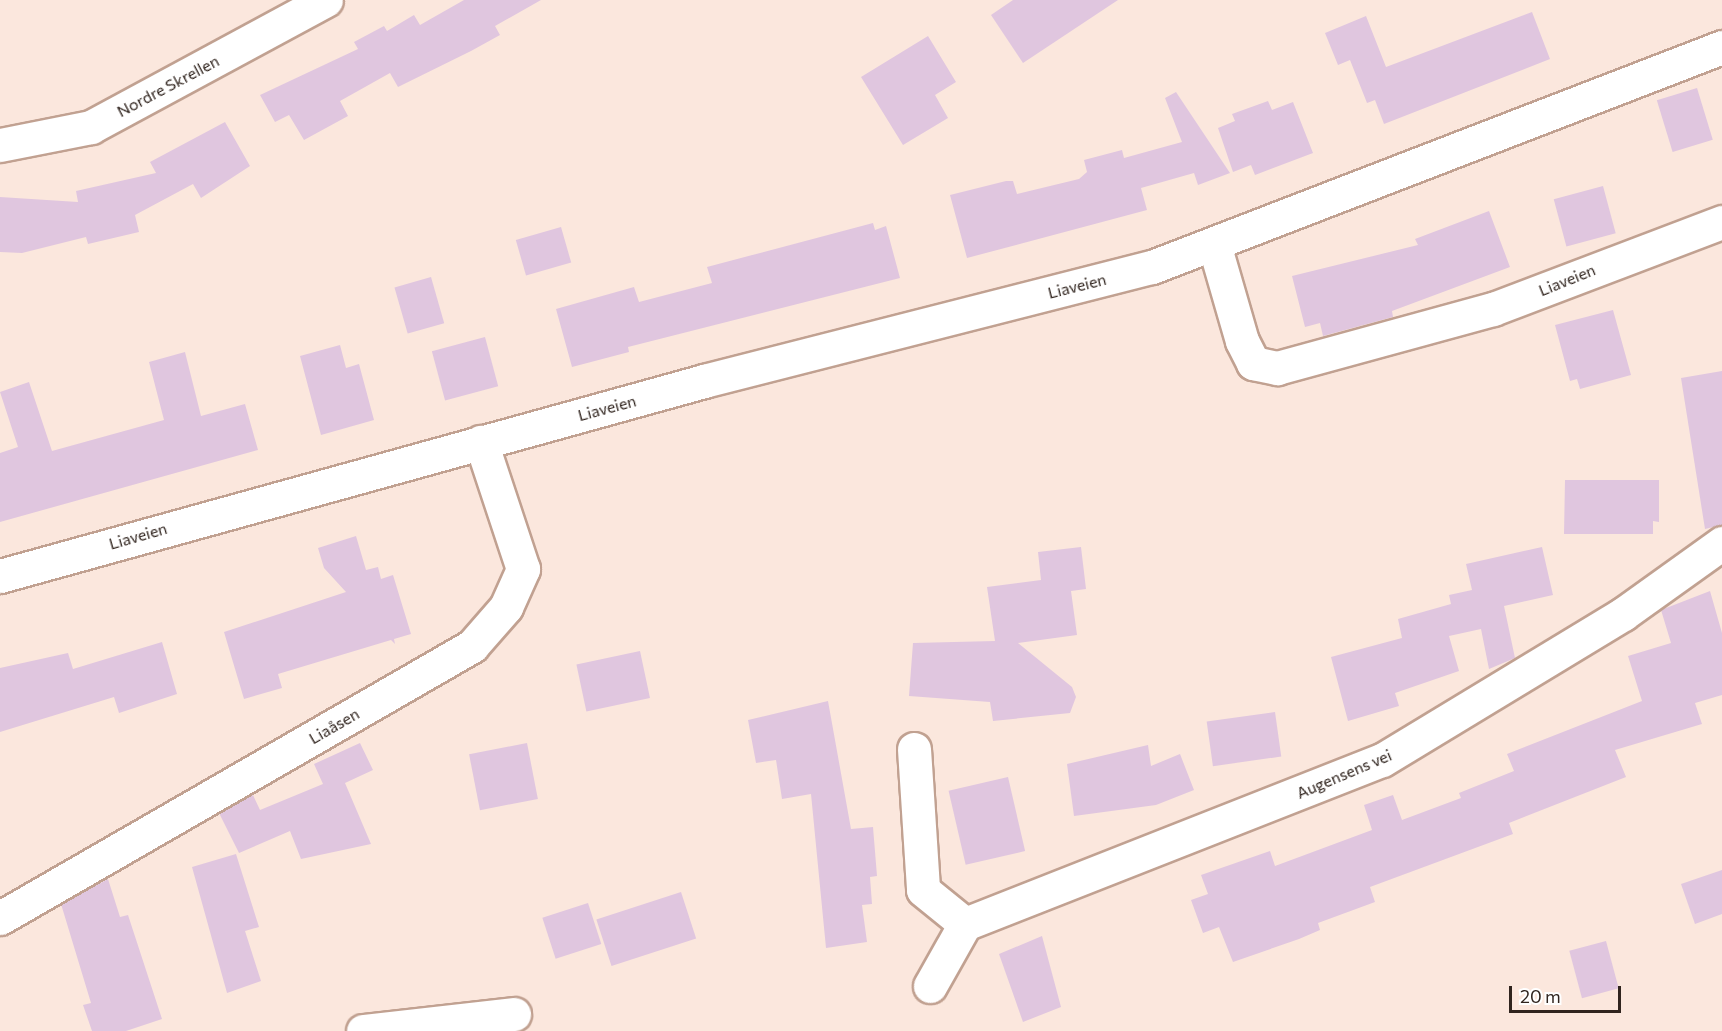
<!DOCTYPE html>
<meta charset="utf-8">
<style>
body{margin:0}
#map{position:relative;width:1722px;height:1031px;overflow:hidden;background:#fbe7dd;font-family:Commissioner,sans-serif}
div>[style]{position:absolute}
.building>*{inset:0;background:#e0c6df;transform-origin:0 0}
.roads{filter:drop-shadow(2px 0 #c1a191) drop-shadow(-2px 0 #c1a191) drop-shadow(0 2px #c1a191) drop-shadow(0 -2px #c1a191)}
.minor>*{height:33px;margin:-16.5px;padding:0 16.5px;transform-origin:16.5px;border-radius:16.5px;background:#fff}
span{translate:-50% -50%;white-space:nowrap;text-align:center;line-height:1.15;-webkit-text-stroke:4.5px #fff;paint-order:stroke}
.street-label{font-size:16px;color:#30241e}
.scale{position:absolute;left:1509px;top:986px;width:112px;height:27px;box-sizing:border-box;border:3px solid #30241e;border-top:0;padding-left:8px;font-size:18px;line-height:21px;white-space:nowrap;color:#30241e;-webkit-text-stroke:4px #fff;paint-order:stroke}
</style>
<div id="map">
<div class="building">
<i style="clip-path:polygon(464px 0,541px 0,495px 26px,500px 35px,471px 51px,398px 87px,390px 73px,340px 101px,348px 116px,304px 140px,289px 115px,275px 122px,260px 95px,358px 49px,354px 42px,384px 26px,387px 31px,414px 15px,420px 25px)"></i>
<i style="clip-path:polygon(1013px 0,1118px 0,1023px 63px,991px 15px)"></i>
<i style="clip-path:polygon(1532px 12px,1550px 59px,1384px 124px,1375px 100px,1367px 103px,1350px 60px,1338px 65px,1325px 33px,1366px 16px,1386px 67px)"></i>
<i style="clip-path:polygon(928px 36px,956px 82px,935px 95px,948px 118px,903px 145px,861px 77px)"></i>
<i style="left:1697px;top:88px;width:54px;height:42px;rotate:73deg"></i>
<i style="clip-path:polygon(1176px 92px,1230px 173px,1198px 185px,1194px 173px,1141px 188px,1147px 210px,967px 258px,950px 195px,1006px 181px,1013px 181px,1017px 194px,1079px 179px,1087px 172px,1084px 160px,1122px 150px,1124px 158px,1182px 142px,1165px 98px)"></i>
<i style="clip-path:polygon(1268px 101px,1272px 110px,1293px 102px,1313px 153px,1255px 175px,1251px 165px,1233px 172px,1218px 128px,1235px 121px,1232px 114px)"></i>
<i style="clip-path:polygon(225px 122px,250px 166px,201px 198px,193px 184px,135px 215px,139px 232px,88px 244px,86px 237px,22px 253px,0 252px,0 197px,78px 202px,76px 191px,156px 173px,150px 162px)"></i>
<i style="left:1603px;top:186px;width:49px;height:51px;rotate:75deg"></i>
<i style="clip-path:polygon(1489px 211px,1510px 267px,1392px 311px,1393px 317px,1323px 336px,1320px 323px,1305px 327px,1292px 276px,1418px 245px,1415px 239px)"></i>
<i style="clip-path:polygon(873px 223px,875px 230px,886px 226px,900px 278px,628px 347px,629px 352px,572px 367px,556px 309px,634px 287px,639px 302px,712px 283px,707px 267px)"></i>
<i style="left:561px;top:227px;width:37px;height:47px;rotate:74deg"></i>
<i style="left:431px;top:277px;width:48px;height:38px;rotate:74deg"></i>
<i style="clip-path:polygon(1613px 310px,1631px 375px,1580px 389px,1577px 379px,1570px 381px,1555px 325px)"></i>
<i style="left:485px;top:337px;width:51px;height:55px;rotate:75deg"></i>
<i style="clip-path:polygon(340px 345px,346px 368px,359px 364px,374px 420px,321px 435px,300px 356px)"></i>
<i style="clip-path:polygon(185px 352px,201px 416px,245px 404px,258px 450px,0 522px,0 453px,18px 447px,0 392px,29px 382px,52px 451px,164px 420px,149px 362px)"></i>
<i style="clip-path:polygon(1722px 371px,1722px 525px,1705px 529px,1681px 378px)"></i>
<i style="clip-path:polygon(1565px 480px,1659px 480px,1659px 522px,1653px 521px,1653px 534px,1564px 534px)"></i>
<i style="clip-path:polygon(356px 536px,366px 570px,378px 567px,381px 579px,393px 575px,411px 634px,394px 639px,395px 644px,391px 640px,278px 674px,282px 688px,244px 699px,224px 632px,346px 592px,324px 568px,318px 548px)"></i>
<i style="clip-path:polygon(1081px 547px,1086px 589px,1071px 591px,1077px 635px,1018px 643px,1072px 687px,1076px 697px,1070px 713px,993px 721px,990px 702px,909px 696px,913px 643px,995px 641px,987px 587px,1041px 580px,1038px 552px)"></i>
<i style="clip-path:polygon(1542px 547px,1553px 595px,1504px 606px,1515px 658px,1489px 669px,1481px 629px,1449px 636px,1459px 671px,1395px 693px,1399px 706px,1348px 721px,1331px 657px,1402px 638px,1398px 619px,1451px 604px,1449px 595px,1472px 590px,1466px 564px)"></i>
<i style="clip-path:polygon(1710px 591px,1722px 633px,1722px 695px,1695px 703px,1702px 724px,1615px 750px,1626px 777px,1509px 823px,1513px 834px,1370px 887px,1375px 902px,1318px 923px,1320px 930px,1299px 939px,1233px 962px,1219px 927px,1203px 933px,1191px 900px,1208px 894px,1201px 875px,1270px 851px,1275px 866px,1372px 830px,1364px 805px,1393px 795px,1402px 820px,1461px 798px,1459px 793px,1514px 771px,1507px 754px,1642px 701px,1628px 656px,1671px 643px,1661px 610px)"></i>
<i style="clip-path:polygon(162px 642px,177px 694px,119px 713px,114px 697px,0 732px,0 668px,68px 653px,73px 669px)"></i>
<i style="left:640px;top:651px;width:48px;height:65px;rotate:78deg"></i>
<i style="clip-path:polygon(828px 701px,851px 829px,873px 827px,877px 876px,870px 877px,872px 904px,862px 905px,867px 942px,826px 948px,811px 794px,782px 799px,776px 760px,756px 763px,748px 720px)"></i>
<i style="left:1275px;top:712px;width:45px;height:69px;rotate:82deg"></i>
<i style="clip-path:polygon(360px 743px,373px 770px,345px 783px,371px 844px,301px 859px,290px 831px,239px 853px,219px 813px,253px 795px,260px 810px,323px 784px,314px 764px)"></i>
<i style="left:527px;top:743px;width:57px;height:59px;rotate:79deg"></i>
<i style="clip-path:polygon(1148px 745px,1151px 766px,1180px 754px,1194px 790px,1156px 805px,1074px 816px,1067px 764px)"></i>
<i style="left:1008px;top:777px;width:76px;height:61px;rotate:77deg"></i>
<i style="clip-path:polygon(236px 854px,259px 927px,245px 931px,261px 981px,227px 993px,192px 867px)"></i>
<i style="clip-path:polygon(1722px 870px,1722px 914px,1695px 924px,1681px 884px)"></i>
<i style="clip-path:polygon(108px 879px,120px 917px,128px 915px,162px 1019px,126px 1031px,92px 1031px,83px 1005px,91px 1003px,61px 904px)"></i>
<i style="left:681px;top:892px;width:49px;height:89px;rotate:72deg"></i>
<i style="left:588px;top:903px;width:43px;height:48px;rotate:72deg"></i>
<i style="clip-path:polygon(1042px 936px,1061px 1007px,1023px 1022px,999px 954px)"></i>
<i style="left:1606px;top:941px;width:49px;height:38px;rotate:75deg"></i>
</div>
<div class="roads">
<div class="minor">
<i style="left:0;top:145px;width:93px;rotate:-11.2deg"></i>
<i style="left:91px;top:127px;width:267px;rotate:-28.4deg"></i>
<i style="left:1214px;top:244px;width:101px;rotate:73.9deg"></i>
<i style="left:1242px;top:341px;width:25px;rotate:63deg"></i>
<i style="left:1253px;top:363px;width:25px;rotate:12deg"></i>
<i style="left:1277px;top:368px;width:224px;rotate:-15.3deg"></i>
<i style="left:1493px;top:309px;width:245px;rotate:-20.8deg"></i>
<i style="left:0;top:576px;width:731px;rotate:-15.48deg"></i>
<i style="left:704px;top:381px;width:462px;rotate:-14.3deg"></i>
<i style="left:1152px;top:267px;width:611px;rotate:-21.1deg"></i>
<i style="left:914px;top:749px;width:141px;rotate:86.3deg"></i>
<i style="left:923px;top:890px;width:54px;rotate:39deg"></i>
<i style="left:965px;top:924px;width:448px;rotate:-21.5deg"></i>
<i style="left:1382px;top:760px;width:282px;rotate:-31.2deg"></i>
<i style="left:1623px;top:614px;width:122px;rotate:-35.6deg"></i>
<i style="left:0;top:918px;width:545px;rotate:-29.95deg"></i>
<i style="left:472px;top:646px;width:52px;rotate:-48.9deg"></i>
<i style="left:506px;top:607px;width:42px;rotate:-65.9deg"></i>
<i style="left:523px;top:569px;width:134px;rotate:-108.3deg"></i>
<i style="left:930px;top:986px;width:71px;rotate:-60.6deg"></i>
<i style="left:363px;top:1031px;width:152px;rotate:-6.4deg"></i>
</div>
</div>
<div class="street-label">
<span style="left:168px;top:86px;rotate:-28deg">Nordre Skrellen</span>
<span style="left:1567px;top:280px;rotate:-22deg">Liaveien</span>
<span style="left:1077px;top:286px;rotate:-14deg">Liaveien</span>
<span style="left:607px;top:408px;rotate:-15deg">Liaveien</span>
<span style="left:138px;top:536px;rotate:-16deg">Liaveien</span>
<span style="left:334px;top:726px;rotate:-30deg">Liaåsen</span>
<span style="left:1344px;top:774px;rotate:-23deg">Augensens vei</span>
</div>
<div class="scale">20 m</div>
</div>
